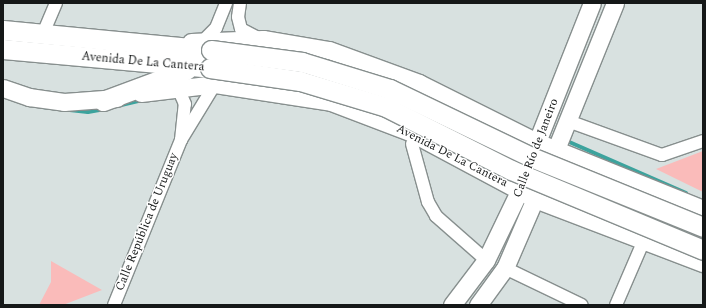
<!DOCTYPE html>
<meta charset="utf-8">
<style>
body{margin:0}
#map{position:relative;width:706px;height:308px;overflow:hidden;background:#d8e1e0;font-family:Spectral,serif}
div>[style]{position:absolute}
.green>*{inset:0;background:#fabbba}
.stream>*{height:4px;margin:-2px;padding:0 2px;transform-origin:2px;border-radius:2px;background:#3ca39d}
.roads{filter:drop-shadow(1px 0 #878f8e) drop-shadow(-1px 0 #878f8e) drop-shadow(0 1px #878f8e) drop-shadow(0 -1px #878f8e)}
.street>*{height:12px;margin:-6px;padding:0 6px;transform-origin:6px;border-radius:6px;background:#fff}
.secondary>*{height:17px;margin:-8.5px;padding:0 8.5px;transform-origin:8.5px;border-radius:8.5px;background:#fff}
.primary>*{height:19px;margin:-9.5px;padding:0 9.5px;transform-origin:9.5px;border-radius:9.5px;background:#fff}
.bridges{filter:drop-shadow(1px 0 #878f8e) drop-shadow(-1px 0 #878f8e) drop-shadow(0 1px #878f8e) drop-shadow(0 -1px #878f8e)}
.primary-bridge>*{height:19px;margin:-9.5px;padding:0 9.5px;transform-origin:9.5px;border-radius:9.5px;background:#fff}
span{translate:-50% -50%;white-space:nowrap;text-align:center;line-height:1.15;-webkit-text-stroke:3px #fff;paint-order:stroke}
.street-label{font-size:12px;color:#151818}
.frame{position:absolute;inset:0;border:4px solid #151818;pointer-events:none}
</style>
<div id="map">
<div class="green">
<i style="clip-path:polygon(703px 151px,703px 192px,656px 169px)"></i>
<i style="clip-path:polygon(51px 261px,102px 290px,63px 305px,39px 305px,51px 282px)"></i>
</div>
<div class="stream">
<i style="left:117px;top:106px;width:26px;rotate:-13deg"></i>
<i style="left:43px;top:107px;width:45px;rotate:6.3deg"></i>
<i style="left:88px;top:112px;width:17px;rotate:-10deg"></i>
<i style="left:567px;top:141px;width:130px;rotate:23.6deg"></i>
</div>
<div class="roads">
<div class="street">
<i style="left:240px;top:3px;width:14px;rotate:98deg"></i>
<i style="left:238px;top:17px;width:12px;rotate:76deg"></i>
<i style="left:241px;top:29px;width:19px;rotate:28deg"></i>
<i style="left:42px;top:36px;width:36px;rotate:-67deg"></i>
<i style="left:202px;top:42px;width:20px;rotate:-45deg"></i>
<i style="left:216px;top:28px;width:27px;rotate:-68deg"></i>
<i style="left:568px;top:121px;width:100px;rotate:19.9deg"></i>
<i style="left:662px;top:155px;width:43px;rotate:-18.9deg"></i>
<i style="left:181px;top:140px;width:66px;rotate:-58.7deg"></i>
<i style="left:412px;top:144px;width:60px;rotate:74.6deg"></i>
<i style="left:428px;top:202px;width:16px;rotate:60deg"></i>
<i style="left:436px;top:216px;width:67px;rotate:41.3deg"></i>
<i style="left:505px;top:268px;width:85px;rotate:25.7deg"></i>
<i style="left:114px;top:305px;width:178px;rotate:-67.9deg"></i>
<i style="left:181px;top:140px;width:36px;rotate:-84deg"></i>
<i style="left:185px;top:104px;width:20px;rotate:-114deg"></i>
<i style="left:616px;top:305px;width:71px;rotate:-66.7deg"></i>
</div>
<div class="secondary">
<i style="left:191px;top:42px;width:72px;rotate:-2.4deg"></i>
<i style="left:263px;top:39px;width:67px;rotate:9.5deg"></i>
<i style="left:329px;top:50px;width:96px;rotate:20.1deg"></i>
<i style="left:419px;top:83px;width:132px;rotate:26.6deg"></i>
<i style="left:537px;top:142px;width:179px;rotate:22deg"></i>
<i style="left:3px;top:88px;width:28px;rotate:19deg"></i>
<i style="left:29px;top:97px;width:35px;rotate:8deg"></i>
<i style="left:64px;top:102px;width:53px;rotate:-4.3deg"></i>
<i style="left:141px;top:93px;width:75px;rotate:-6.9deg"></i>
<i style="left:215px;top:84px;width:117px;rotate:8.8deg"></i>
<i style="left:331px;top:102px;width:85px;rotate:20.8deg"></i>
<i style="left:410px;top:132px;width:142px;rotate:28.2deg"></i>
<i style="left:535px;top:199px;width:180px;rotate:20.9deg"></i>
<i style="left:533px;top:152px;width:160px;rotate:-68.4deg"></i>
<i style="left:552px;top:159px;width:168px;rotate:-68deg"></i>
<i style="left:452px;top:305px;width:56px;rotate:-52.9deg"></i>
<i style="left:486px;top:260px;width:88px;rotate:-64.3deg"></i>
<i style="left:478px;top:305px;width:46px;rotate:-53.9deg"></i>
<i style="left:505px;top:268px;width:86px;rotate:-66.7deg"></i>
</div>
<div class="primary">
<i style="left:3px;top:30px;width:209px;rotate:5.5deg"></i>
<i style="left:3px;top:49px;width:208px;rotate:5.2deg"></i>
<i style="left:103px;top:101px;width:89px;rotate:-20.5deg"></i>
</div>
</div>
<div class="bridges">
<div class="primary-bridge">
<i style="left:211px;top:50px;width:92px;rotate:7.5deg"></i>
<i style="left:302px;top:62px;width:92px;rotate:17.1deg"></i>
<i style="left:390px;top:89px;width:157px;rotate:25.7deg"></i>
<i style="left:531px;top:157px;width:186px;rotate:22.1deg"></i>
<i style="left:210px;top:68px;width:91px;rotate:8.2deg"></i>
<i style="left:300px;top:81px;width:90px;rotate:16.8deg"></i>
<i style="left:386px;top:107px;width:140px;rotate:26.7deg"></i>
<i style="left:511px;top:170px;width:208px;rotate:22.6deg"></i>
</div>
</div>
<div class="street-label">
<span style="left:143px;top:62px;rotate:5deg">Avenida De La Cantera</span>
<span style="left:536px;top:148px;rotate:-69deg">Calle Río de Janeiro</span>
<span style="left:452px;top:156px;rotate:27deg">Avenida De La Cantera</span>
<span style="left:147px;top:222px;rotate:-68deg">Calle República de Uruguay</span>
</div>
<div class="frame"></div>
</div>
